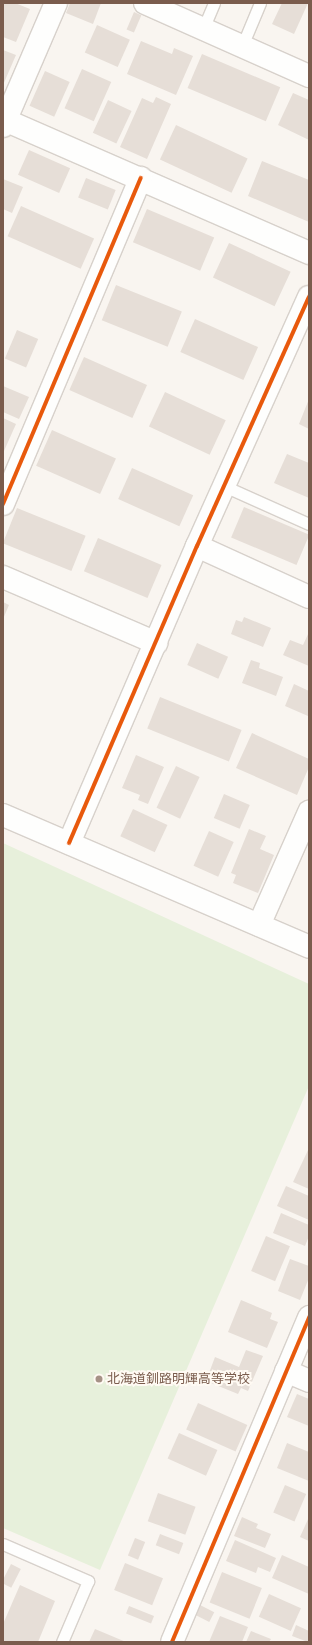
<!DOCTYPE html>
<meta charset="utf-8">
<style>
body{margin:0}
#map{position:relative;width:312px;height:1645px;overflow:hidden;background:#f9f5f0;font-family:Raleway,"Noto Sans JP",sans-serif}
div>[style]{position:absolute}
.green>*{inset:0;background:#e7f0db}
.building>*{inset:0;background:#e6ded7;transform-origin:0 0}
.roads{filter:drop-shadow(1px 0 #d7d1cb) drop-shadow(-1px 0 #d7d1cb) drop-shadow(0 1px #d7d1cb) drop-shadow(0 -1px #d7d1cb)}
.lane>*{height:11px;margin:-5.5px;padding:0 5.5px;transform-origin:5.5px;border-radius:5.5px;background:#fefefd}
.street>*{height:22px;margin:-11px;padding:0 11px;transform-origin:11px;border-radius:11px;background:#fefefd}
.cycleway>*{height:4px;margin:-2px;padding:0 2px;transform-origin:2px;border-radius:2px;background:#e8590c}
.dots>*{width:11px;height:11px;translate:-50% -50%;box-sizing:border-box;border:2px solid #fffaf3;border-radius:50%}
span{translate:-50% -50%;white-space:nowrap;text-align:center;line-height:1.15;-webkit-text-stroke:4px #fffaf3;paint-order:stroke}
.poi-label{font-size:13px;color:#7a5c4d}
.left{translate:0 -50%;text-align:left}
.frame{position:absolute;inset:0;border:4px solid #7a5c4d;pointer-events:none}
</style>
<div id="map">
<div class="green">
<i style="clip-path:polygon(3px 843px,309px 984px,309px 1086px,100px 1570px,3px 1528px)"></i>
</div>
<div class="building">
<i style="clip-path:polygon(3px 3px,15px 3px,30px 9px,16px 42px,3px 37px)"></i>
<i style="clip-path:polygon(70px 3px,101px 3px,93px 24px,66px 13px)"></i>
<i style="clip-path:polygon(282px 3px,308px 3px,294px 34px,272px 24px)"></i>
<i style="left:134px;top:12px;width:8px;height:19px;rotate:23deg"></i>
<i style="left:97px;top:25px;width:36px;height:30px;rotate:24deg"></i>
<i style="clip-path:polygon(141px 41px,172px 54px,174px 48px,193px 56px,176px 95px,127px 74px)"></i>
<i style="clip-path:polygon(3px 50px,16px 55px,3px 85px)"></i>
<i style="left:202px;top:54px;width:85px;height:37px;rotate:23deg"></i>
<i style="left:82px;top:69px;width:32px;height:43px;rotate:24deg"></i>
<i style="left:45px;top:71px;width:27px;height:38px;rotate:24deg"></i>
<i style="clip-path:polygon(293px 93px,309px 100px,309px 140px,278px 125px)"></i>
<i style="clip-path:polygon(156px 97px,171px 104px,147px 159px,120px 147px,142px 98px,153px 103px)"></i>
<i style="left:108px;top:100px;width:26px;height:36px;rotate:25deg"></i>
<i style="left:176px;top:125px;width:79px;height:38px;rotate:25deg"></i>
<i style="left:29px;top:150px;width:45px;height:27px;rotate:24deg"></i>
<i style="clip-path:polygon(262px 161px,309px 180px,309px 222px,248px 196px)"></i>
<i style="left:86px;top:178px;width:32px;height:21px;rotate:22deg"></i>
<i style="clip-path:polygon(3px 179px,23px 187px,12px 213px,3px 209px)"></i>
<i style="left:21px;top:206px;width:80px;height:33px;rotate:24deg"></i>
<i style="left:147px;top:209px;width:73px;height:36px;rotate:23deg"></i>
<i style="left:229px;top:243px;width:68px;height:38px;rotate:25deg"></i>
<i style="left:116px;top:285px;width:71px;height:38px;rotate:22deg"></i>
<i style="left:195px;top:319px;width:69px;height:36px;rotate:24deg"></i>
<i style="left:17px;top:330px;width:23px;height:31px;rotate:23deg"></i>
<i style="left:84px;top:357px;width:69px;height:36px;rotate:24deg"></i>
<i style="clip-path:polygon(3px 386px,29px 397px,19px 419px,3px 412px)"></i>
<i style="left:165px;top:392px;width:67px;height:38px;rotate:25deg"></i>
<i style="clip-path:polygon(309px 399px,309px 429px,299px 424px)"></i>
<i style="clip-path:polygon(3px 418px,16px 424px,4px 451px,3px 450px)"></i>
<i style="left:52px;top:430px;width:70px;height:39px;rotate:24deg"></i>
<i style="clip-path:polygon(287px 454px,309px 463px,309px 498px,274px 483px)"></i>
<i style="left:132px;top:468px;width:67px;height:34px;rotate:24deg"></i>
<i style="left:244px;top:507px;width:71px;height:33px;rotate:23deg"></i>
<i style="left:17px;top:508px;width:74px;height:38px;rotate:22deg"></i>
<i style="left:98px;top:538px;width:69px;height:36px;rotate:23deg"></i>
<i style="clip-path:polygon(3px 602px,9px 605px,3px 619px)"></i>
<i style="clip-path:polygon(244px 617px,271px 628px,263px 647px,231px 634px,236px 620px,242px 622px)"></i>
<i style="clip-path:polygon(309px 632px,309px 666px,283px 655px,290px 640px,303px 645px)"></i>
<i style="left:197px;top:643px;width:34px;height:24px;rotate:24deg"></i>
<i style="clip-path:polygon(251px 660px,260px 663px,259px 668px,283px 677px,276px 696px,242px 683px)"></i>
<i style="clip-path:polygon(294px 684px,309px 691px,308px 716px,285px 706px)"></i>
<i style="left:160px;top:697px;width:88px;height:34px;rotate:22deg"></i>
<i style="clip-path:polygon(252px 733px,309px 759px,309px 767px,297px 795px,236px 768px)"></i>
<i style="clip-path:polygon(136px 755px,164px 767px,148px 804px,138px 800px,140px 795px,122px 788px)"></i>
<i style="left:176px;top:766px;width:26px;height:46px;rotate:25deg"></i>
<i style="left:224px;top:794px;width:28px;height:26px;rotate:23deg"></i>
<i style="left:133px;top:809px;width:38px;height:30px;rotate:25deg"></i>
<i style="clip-path:polygon(249px 829px,266px 836px,260px 849px,274px 855px,258px 893px,233px 883px,236px 875px,231px 873px)"></i>
<i style="left:209px;top:831px;width:27px;height:38px;rotate:24deg"></i>
<i style="clip-path:polygon(309px 1148px,309px 1189px,293px 1182px)"></i>
<i style="clip-path:polygon(286px 1186px,309px 1196px,309px 1220px,277px 1206px)"></i>
<i style="clip-path:polygon(281px 1213px,309px 1225px,309px 1236px,305px 1246px,273px 1233px)"></i>
<i style="left:266px;top:1236px;width:26px;height:38px;rotate:23deg"></i>
<i style="clip-path:polygon(290px 1259px,309px 1266px,309px 1278px,300px 1300px,278px 1291px)"></i>
<i style="clip-path:polygon(241px 1300px,272px 1313px,270px 1319px,278px 1322px,267px 1348px,228px 1332px)"></i>
<i style="clip-path:polygon(246px 1350px,263px 1356px,248px 1391px,241px 1388px,238px 1394px,206px 1381px,215px 1357px,239px 1367px)"></i>
<i style="clip-path:polygon(297px 1394px,309px 1399px,309px 1426px,287px 1417px)"></i>
<i style="left:198px;top:1403px;width:54px;height:29px;rotate:24deg"></i>
<i style="left:179px;top:1433px;width:42px;height:28px;rotate:24deg"></i>
<i style="clip-path:polygon(287px 1443px,309px 1452px,309px 1481px,277px 1468px)"></i>
<i style="left:285px;top:1485px;width:23px;height:30px;rotate:23deg"></i>
<i style="left:158px;top:1493px;width:40px;height:30px;rotate:20deg"></i>
<i style="clip-path:polygon(242px 1517px,258px 1524px,256px 1528px,271px 1534px,265px 1548px,234px 1536px)"></i>
<i style="clip-path:polygon(309px 1517px,309px 1541px,300px 1537px)"></i>
<i style="left:160px;top:1534px;width:25px;height:12px;rotate:21deg"></i>
<i style="left:135px;top:1538px;width:11px;height:19px;rotate:22deg"></i>
<i style="clip-path:polygon(235px 1540px,276px 1558px,270px 1572px,258px 1567px,256px 1573px,226px 1561px)"></i>
<i style="clip-path:polygon(282px 1555px,309px 1567px,309px 1594px,272px 1578px)"></i>
<i style="left:125px;top:1563px;width:41px;height:29px;rotate:22deg"></i>
<i style="left:11px;top:1564px;width:11px;height:21px;rotate:27deg"></i>
<i style="left:222px;top:1572px;width:43px;height:33px;rotate:22deg"></i>
<i style="clip-path:polygon(20px 1585px,55px 1601px,38px 1642px,3px 1642px,3px 1624px)"></i>
<i style="left:269px;top:1594px;width:35px;height:25px;rotate:24deg"></i>
<i style="left:200px;top:1605px;width:16px;height:11px;rotate:27deg"></i>
<i style="left:129px;top:1606px;width:27px;height:8px;rotate:22deg"></i>
<i style="clip-path:polygon(220px 1616px,248px 1627px,242px 1642px,209px 1642px)"></i>
<i style="clip-path:polygon(296px 1625px,309px 1631px,308px 1642px,292px 1636px)"></i>
<i style="clip-path:polygon(95px 1629px,126px 1642px,89px 1642px)"></i>
<i style="clip-path:polygon(251px 1631px,271px 1639px,269px 1642px,246px 1642px)"></i>
</div>
<div class="roads">
<div class="lane">
<i style="left:203px;top:29px;width:28px;rotate:-67deg"></i>
<i style="left:242px;top:46px;width:47px;rotate:-67.3deg"></i>
<i style="left:224px;top:486px;width:93px;rotate:24.1deg"></i>
<i style="left:3px;top:1544px;width:93px;rotate:23.5deg"></i>
<i style="left:88px;top:1581px;width:66px;rotate:113.1deg"></i>
</div>
<div class="street">
<i style="left:145px;top:3px;width:180px;rotate:24deg"></i>
<i style="left:5px;top:120px;width:332px;rotate:23.6deg"></i>
<i style="left:3px;top:126px;width:134px;rotate:-66.7deg"></i>
<i style="left:3px;top:504px;width:354px;rotate:-67.1deg"></i>
<i style="left:197px;top:546px;width:123px;rotate:24.5deg"></i>
<i style="left:3px;top:577px;width:167px;rotate:23.3deg"></i>
<i style="left:3px;top:815px;width:333px;rotate:23.3deg"></i>
<i style="left:69px;top:843px;width:323px;rotate:-66.7deg"></i>
<i style="left:197px;top:546px;width:273px;rotate:-65.8deg"></i>
<i style="left:259px;top:925px;width:124px;rotate:-66.1deg"></i>
<i style="left:286px;top:1371px;width:25px;rotate:23deg"></i>
<i style="left:172px;top:1642px;width:353px;rotate:-67.1deg"></i>
</div>
</div>
<div class="cycleway">
<i style="left:3px;top:504px;width:354px;rotate:-67.1deg"></i>
<i style="left:69px;top:843px;width:323px;rotate:-66.7deg"></i>
<i style="left:197px;top:546px;width:273px;rotate:-65.8deg"></i>
<i style="left:172px;top:1642px;width:353px;rotate:-67.1deg"></i>
</div>
<div class="dots">
<i style="left:99px;top:1379px;background:#a69286"></i>
</div>
<div class="poi-label">
<span class="left" style="left:107px;top:1379px">北海道釧路明輝高等学校</span>
</div>
<div class="frame"></div>
</div>
